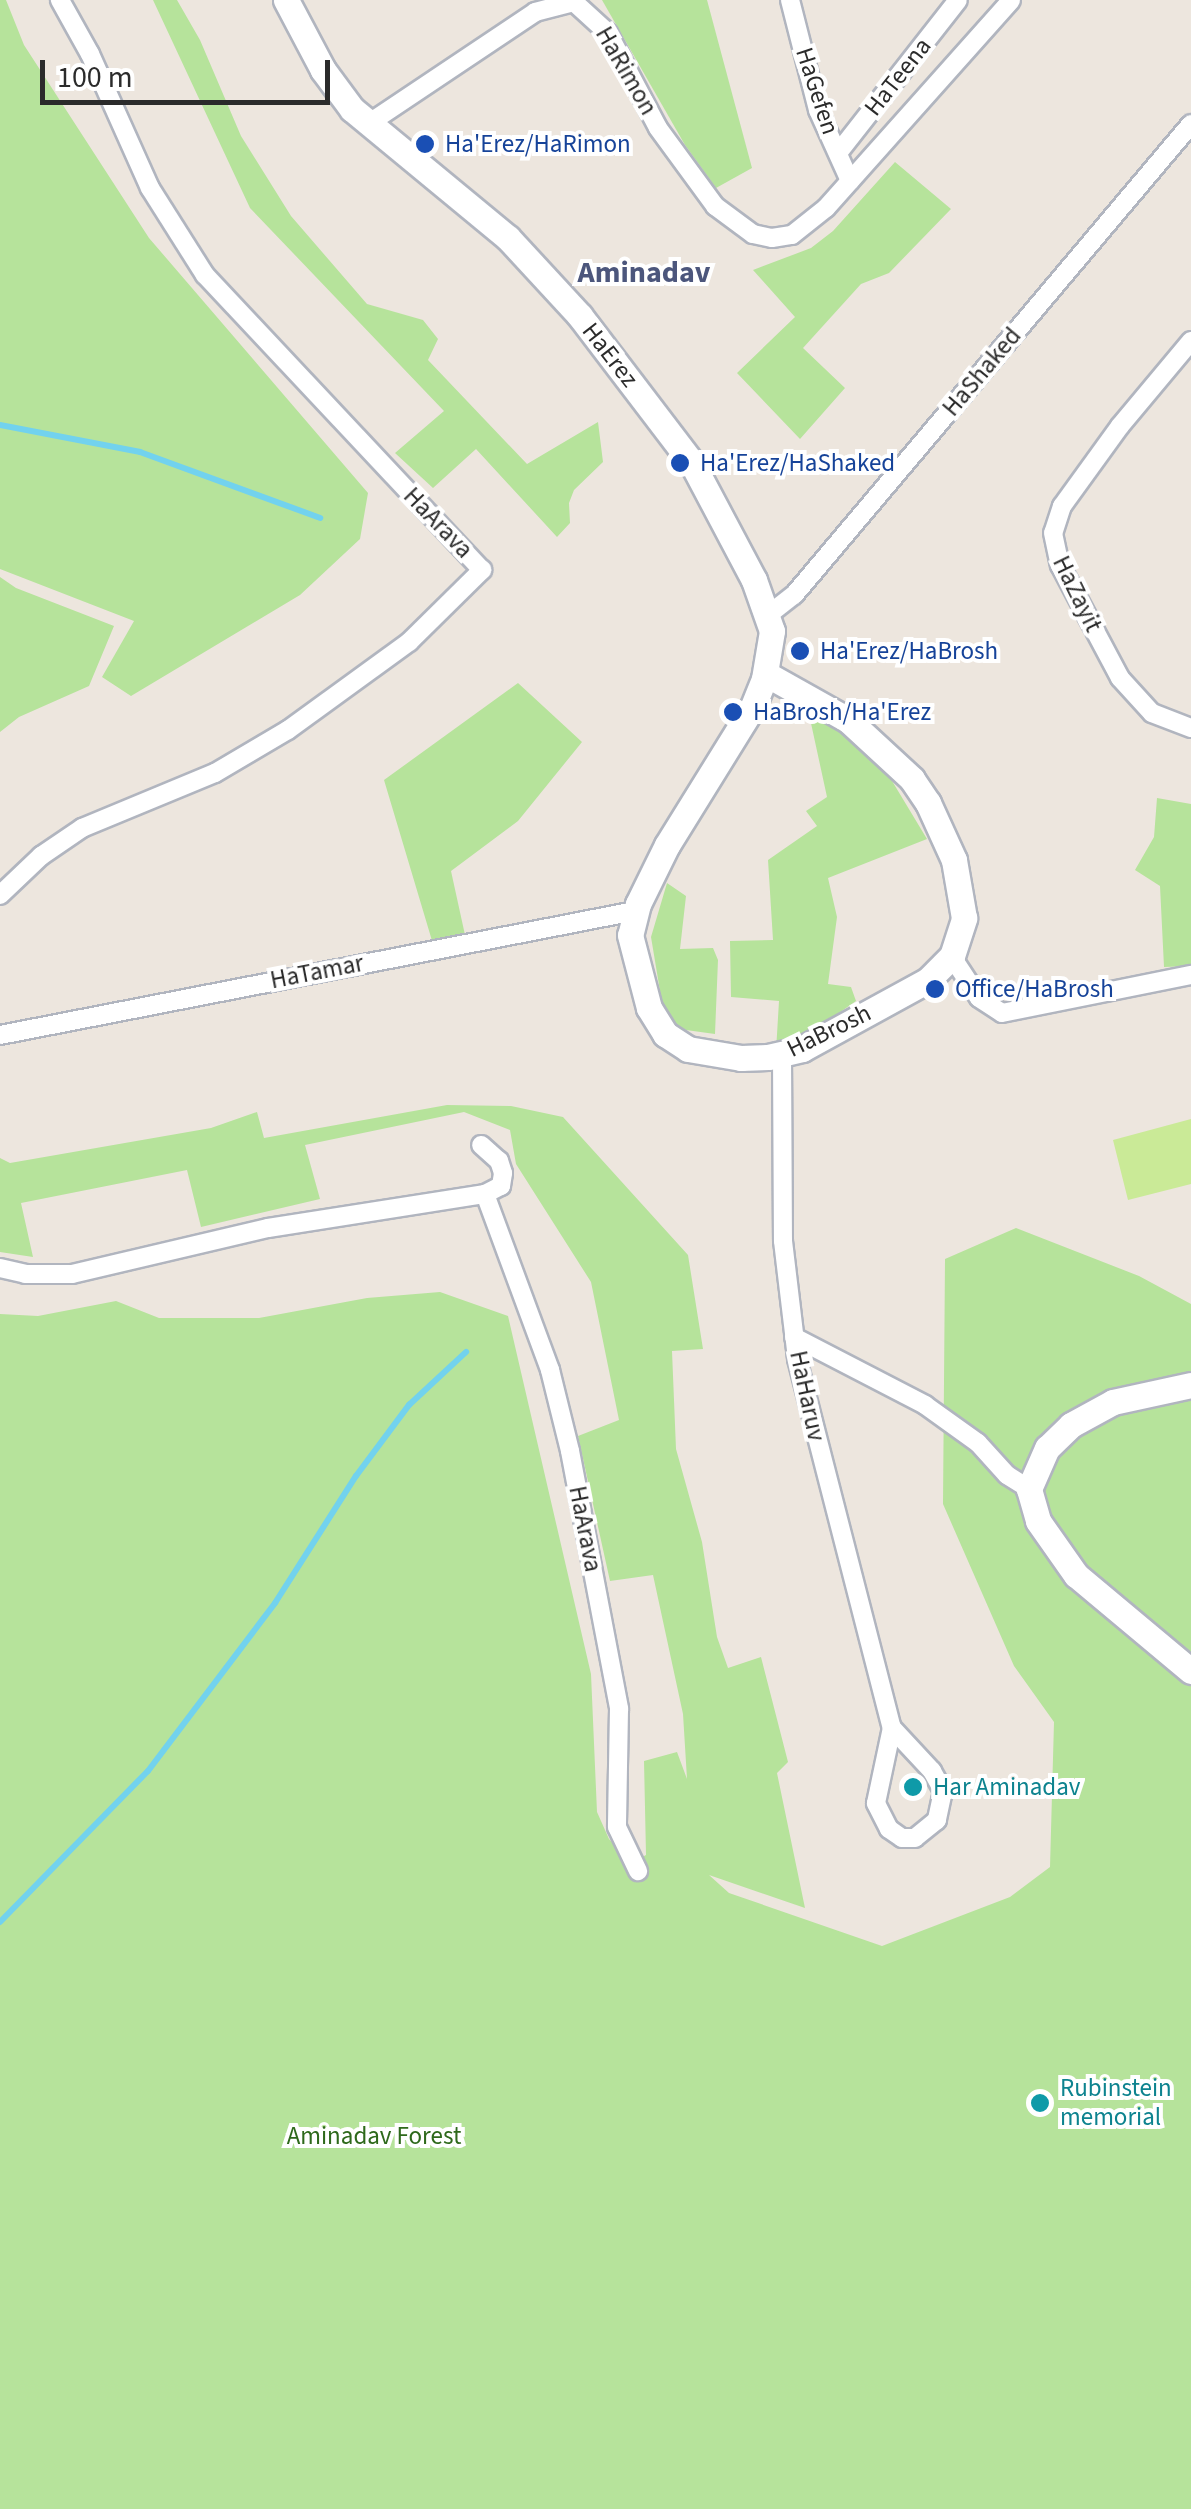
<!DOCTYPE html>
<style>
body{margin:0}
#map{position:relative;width:1191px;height:2509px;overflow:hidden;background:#ede6de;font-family:"Source Sans 3",sans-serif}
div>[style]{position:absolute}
.green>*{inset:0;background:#b6e39b}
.pitch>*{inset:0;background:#caea97}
.stream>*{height:6px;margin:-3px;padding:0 3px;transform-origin:3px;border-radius:3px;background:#72d2ee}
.roads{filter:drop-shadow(2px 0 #b1b5bf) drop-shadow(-2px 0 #b1b5bf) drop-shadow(0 2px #b1b5bf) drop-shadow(0 -2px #b1b5bf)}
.street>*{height:18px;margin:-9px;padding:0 9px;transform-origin:9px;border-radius:9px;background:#fff}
.secondary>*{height:25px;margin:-12.5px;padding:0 12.5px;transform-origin:12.5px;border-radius:12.5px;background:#fff}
.dots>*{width:28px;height:28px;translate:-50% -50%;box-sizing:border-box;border:5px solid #fff;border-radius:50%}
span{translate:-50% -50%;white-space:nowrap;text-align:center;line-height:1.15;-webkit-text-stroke:8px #fff;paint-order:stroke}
.street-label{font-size:25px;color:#2b2b2b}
.transit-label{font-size:25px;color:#164399}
.left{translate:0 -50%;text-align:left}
.culture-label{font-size:25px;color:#0d838f}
.park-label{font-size:25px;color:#2e691b}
.quarter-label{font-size:30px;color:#4c567c;font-weight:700}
.scale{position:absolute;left:40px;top:60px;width:290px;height:45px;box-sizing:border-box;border:5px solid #2b2b2b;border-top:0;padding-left:12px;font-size:30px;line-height:35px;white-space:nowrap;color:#2b2b2b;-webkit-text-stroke:8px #fff;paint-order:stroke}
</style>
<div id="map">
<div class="green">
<i style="clip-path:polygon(0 0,6px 0,24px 45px,149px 238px,368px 493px,360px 539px,300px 595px,131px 696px,102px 677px,134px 621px,0 569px)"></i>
<i style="clip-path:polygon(153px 0,177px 0,200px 40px,241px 136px,291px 216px,367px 304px,423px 320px,438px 339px,428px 360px,527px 464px,598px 422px,603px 462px,574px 490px,569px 503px,570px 523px,557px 537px,476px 449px,433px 488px,395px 453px,444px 411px,250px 208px)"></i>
<i style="clip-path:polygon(602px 0,707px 0,752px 168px,716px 188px,685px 145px)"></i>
<i style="clip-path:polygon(895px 162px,951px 209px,889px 273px,861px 284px,803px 348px,845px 388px,800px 439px,737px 373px,795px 317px,753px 270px,811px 248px,833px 231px)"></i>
<i style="clip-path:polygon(0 577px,16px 588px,114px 626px,89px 686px,19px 717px,0 732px)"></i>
<i style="clip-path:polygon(518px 683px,582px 742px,518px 821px,451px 871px,465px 935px,433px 944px,384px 780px)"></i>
<i style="clip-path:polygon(809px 714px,826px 719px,883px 766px,927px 839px,828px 878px,837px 917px,828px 984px,851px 987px,856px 1001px,786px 1050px,776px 1051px,779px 1001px,731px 997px,730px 941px,773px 940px,768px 860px,817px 826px,806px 811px,827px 797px)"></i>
<i style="clip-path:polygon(1157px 798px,1191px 804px,1191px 966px,1164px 967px,1160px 886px,1135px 870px,1154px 837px)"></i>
<i style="clip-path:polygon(667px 883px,686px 896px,680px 949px,713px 948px,718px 960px,715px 1034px,686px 1030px,673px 1024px,663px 1009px,651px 937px)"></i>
<i style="clip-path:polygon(447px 1105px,511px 1106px,563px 1117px,688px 1255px,703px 1349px,672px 1351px,676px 1449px,702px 1542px,717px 1637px,728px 1668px,761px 1657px,788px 1762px,777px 1773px,805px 1908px,709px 1875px,729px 1893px,882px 1946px,1010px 1897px,1050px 1867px,1054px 1722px,1014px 1666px,943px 1504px,945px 1259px,1016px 1228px,1139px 1276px,1191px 1304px,1191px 2509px,0 2509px,0 1314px,38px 1316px,116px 1301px,159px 1318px,259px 1318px,367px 1298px,440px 1292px,508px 1316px,591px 1674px,597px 1812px,609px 1839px,631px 1863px,646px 1855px,644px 1761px,677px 1752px,687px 1779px,683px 1714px,653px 1575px,610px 1581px,578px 1436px,619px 1420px,591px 1282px,516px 1164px,510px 1130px,464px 1112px,305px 1145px,320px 1199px,201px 1227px,187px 1170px,21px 1203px,33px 1257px,0 1252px,0 1158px,10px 1163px,211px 1128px,257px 1112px,264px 1138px)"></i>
</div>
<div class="pitch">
<i style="clip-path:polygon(1191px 1119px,1191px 1184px,1128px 1200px,1113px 1140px)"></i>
</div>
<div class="stream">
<i style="left:0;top:425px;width:143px;rotate:10.9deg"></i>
<i style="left:140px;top:452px;width:192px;rotate:20.1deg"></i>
<i style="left:0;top:1922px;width:211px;rotate:-45.6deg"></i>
<i style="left:148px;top:1771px;width:211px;rotate:-52.9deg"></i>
<i style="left:275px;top:1603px;width:151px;rotate:-57.5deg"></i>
<i style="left:356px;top:1476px;width:89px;rotate:-53.3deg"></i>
<i style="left:409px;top:1405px;width:78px;rotate:-42.9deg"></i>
</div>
<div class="roads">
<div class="street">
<i style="left:790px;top:0;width:114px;rotate:75.7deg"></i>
<i style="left:818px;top:110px;width:78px;rotate:65.7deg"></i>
<i style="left:368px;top:124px;width:201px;rotate:-33.8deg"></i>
<i style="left:535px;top:12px;width:40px;rotate:-14.4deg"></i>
<i style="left:574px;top:2px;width:46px;rotate:42.4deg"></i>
<i style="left:608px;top:33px;width:107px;rotate:62.2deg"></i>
<i style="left:658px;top:128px;width:97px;rotate:53.8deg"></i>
<i style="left:715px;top:206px;width:47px;rotate:36.4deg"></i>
<i style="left:753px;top:234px;width:19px;rotate:12deg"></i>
<i style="left:772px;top:238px;width:20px;rotate:-9deg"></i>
<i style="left:792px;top:235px;width:43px;rotate:-38.5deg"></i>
<i style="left:826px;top:208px;width:278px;rotate:-48.3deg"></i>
<i style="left:838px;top:153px;width:194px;rotate:-51.9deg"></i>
<i style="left:1191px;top:341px;width:111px;rotate:129.9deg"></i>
<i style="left:1120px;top:426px;width:99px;rotate:125.9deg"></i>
<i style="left:1062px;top:506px;width:28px;rotate:108deg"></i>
<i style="left:1053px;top:533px;width:33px;rotate:78deg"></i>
<i style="left:1060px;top:565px;width:128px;rotate:62deg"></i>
<i style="left:1120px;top:678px;width:47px;rotate:47.6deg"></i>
<i style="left:1152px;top:713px;width:42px;rotate:21deg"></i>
<i style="left:768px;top:615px;width:33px;rotate:-38deg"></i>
<i style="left:794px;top:595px;width:616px;rotate:-49.87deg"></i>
<i style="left:0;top:895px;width:57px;rotate:-43.6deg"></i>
<i style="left:41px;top:856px;width:50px;rotate:-34.3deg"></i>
<i style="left:82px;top:828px;width:144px;rotate:-22.5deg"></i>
<i style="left:215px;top:773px;width:85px;rotate:-30.5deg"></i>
<i style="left:288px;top:730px;width:150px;rotate:-36deg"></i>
<i style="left:409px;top:642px;width:103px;rotate:-44.6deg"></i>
<i style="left:482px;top:570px;width:405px;rotate:-133.2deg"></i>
<i style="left:205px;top:275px;width:103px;rotate:-122.3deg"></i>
<i style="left:150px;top:188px;width:147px;rotate:-114.1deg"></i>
<i style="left:90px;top:54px;width:62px;rotate:-119.1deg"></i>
<i style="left:952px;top:957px;width:49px;rotate:56.6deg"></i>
<i style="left:979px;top:998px;width:27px;rotate:33deg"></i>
<i style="left:1002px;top:1013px;width:193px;rotate:-11.4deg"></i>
<i style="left:0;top:1035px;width:647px;rotate:-11.05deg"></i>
<i style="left:782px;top:1056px;width:185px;rotate:89.7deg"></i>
<i style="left:783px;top:1241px;width:119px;rotate:83.2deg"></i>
<i style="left:797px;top:1359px;width:381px;rotate:75.6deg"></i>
<i style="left:892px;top:1728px;width:59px;rotate:47.1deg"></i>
<i style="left:932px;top:1771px;width:23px;rotate:61deg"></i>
<i style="left:943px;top:1791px;width:30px;rotate:102deg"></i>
<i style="left:937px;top:1820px;width:28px;rotate:141deg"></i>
<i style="left:915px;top:1838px;width:13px;rotate:180deg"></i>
<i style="left:902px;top:1838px;width:16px;rotate:-145deg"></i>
<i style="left:889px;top:1829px;width:29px;rotate:-117deg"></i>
<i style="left:876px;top:1803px;width:77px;rotate:-78deg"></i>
<i style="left:485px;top:1194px;width:188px;rotate:69.7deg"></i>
<i style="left:550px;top:1370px;width:83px;rotate:76.1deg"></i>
<i style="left:570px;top:1451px;width:263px;rotate:79.2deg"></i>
<i style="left:619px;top:1709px;width:118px;rotate:91deg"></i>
<i style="left:617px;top:1827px;width:49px;rotate:64.5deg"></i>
<i style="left:0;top:1268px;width:26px;rotate:13deg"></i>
<i style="left:25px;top:1274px;width:47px"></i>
<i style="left:72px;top:1274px;width:201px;rotate:-13.2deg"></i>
<i style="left:268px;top:1228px;width:220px;rotate:-8.9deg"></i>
<i style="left:485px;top:1194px;width:18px;rotate:-27deg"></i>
<i style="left:501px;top:1186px;width:13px;rotate:-81deg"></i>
<i style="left:503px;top:1173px;width:13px;rotate:-108deg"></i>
<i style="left:499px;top:1161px;width:24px;rotate:-138deg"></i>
<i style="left:794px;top:1337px;width:148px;rotate:27.4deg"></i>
<i style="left:925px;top:1405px;width:65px;rotate:35.6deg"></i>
<i style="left:978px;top:1443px;width:43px;rotate:47.8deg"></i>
<i style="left:1007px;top:1475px;width:26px;rotate:32deg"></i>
</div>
<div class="secondary">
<i style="left:286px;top:0;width:79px;rotate:62.1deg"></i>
<i style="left:323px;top:70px;width:49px;rotate:53.4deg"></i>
<i style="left:352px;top:109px;width:202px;rotate:39.6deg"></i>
<i style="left:508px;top:238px;width:106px;rotate:47.3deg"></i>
<i style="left:580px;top:316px;width:185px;rotate:52.7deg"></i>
<i style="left:692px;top:463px;width:132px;rotate:62.1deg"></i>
<i style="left:754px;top:580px;width:54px;rotate:70.6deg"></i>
<i style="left:772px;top:631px;width:49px;rotate:99.5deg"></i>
<i style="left:764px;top:679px;width:31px;rotate:112deg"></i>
<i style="left:752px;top:708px;width:161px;rotate:121.8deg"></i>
<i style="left:667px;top:845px;width:66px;rotate:116.2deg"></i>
<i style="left:638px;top:904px;width:32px;rotate:104deg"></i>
<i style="left:630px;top:935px;width:75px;rotate:75.4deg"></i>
<i style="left:649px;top:1008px;width:31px;rotate:58deg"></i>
<i style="left:665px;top:1034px;width:27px;rotate:33deg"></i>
<i style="left:688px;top:1049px;width:54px;rotate:9.6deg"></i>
<i style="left:741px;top:1058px;width:27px;rotate:-2deg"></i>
<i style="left:768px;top:1057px;width:35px;rotate:-13deg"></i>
<i style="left:802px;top:1049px;width:144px;rotate:-28.7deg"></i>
<i style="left:928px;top:980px;width:34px;rotate:-45deg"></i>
<i style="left:952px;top:956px;width:40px;rotate:-72deg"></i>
<i style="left:964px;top:918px;width:59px;rotate:-99.8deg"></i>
<i style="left:954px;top:860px;width:63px;rotate:-114.5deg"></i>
<i style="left:928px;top:803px;width:29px;rotate:-124deg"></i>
<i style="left:912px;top:779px;width:87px;rotate:-137.3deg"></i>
<i style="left:848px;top:720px;width:94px;rotate:-150.7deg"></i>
<i style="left:1191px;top:1385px;width:80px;rotate:167.7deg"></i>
<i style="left:1113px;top:1402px;width:48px;rotate:151.3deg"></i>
<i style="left:1071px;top:1425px;width:33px;rotate:136deg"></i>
<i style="left:1047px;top:1448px;width:45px;rotate:113.7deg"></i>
<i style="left:1029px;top:1489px;width:33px;rotate:74deg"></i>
<i style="left:1038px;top:1521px;width:66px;rotate:54.9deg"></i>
<i style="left:1076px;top:1575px;width:150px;rotate:39.9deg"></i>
</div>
</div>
<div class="dots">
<i style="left:425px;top:144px;background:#1a4fb4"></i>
<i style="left:680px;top:463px;background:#1a4fb4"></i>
<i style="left:800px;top:651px;background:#1a4fb4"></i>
<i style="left:733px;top:712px;background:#1a4fb4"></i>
<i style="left:935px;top:989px;background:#1a4fb4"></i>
<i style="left:913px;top:1787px;background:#0f9aa8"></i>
<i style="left:1040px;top:2103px;background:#0f9aa8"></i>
</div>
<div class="street-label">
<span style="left:626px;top:71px;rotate:60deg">HaRimon</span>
<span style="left:898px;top:77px;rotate:-52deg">HaTeena</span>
<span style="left:817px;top:91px;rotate:72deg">HaGefen</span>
<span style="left:610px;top:355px;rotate:52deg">HaErez</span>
<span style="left:982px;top:372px;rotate:-50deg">HaShaked</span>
<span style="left:438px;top:523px;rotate:46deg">HaArava</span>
<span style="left:1077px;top:594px;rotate:64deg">HaZayit</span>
<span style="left:317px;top:972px;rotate:-11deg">HaTamar</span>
<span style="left:829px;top:1031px;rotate:-26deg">HaBrosh</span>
<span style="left:807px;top:1396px;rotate:78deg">HaHaruv</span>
<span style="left:585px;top:1529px;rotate:79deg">HaArava</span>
</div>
<div class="transit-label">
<span class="left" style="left:445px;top:144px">Ha'Erez/HaRimon</span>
<span class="left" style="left:700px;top:463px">Ha'Erez/HaShaked</span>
<span class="left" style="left:820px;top:651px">Ha'Erez/HaBrosh</span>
<span class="left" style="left:753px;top:712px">HaBrosh/Ha'Erez</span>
<span class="left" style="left:955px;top:989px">Office/HaBrosh</span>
</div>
<div class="culture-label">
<span class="left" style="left:933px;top:1787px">Har Aminadav</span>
<span class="left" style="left:1060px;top:2103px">Rubinstein<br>memorial</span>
</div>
<div class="park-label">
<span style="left:374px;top:2136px">Aminadav Forest</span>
</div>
<div class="quarter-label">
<span style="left:644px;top:273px">Aminadav</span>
</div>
<div class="scale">100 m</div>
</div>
